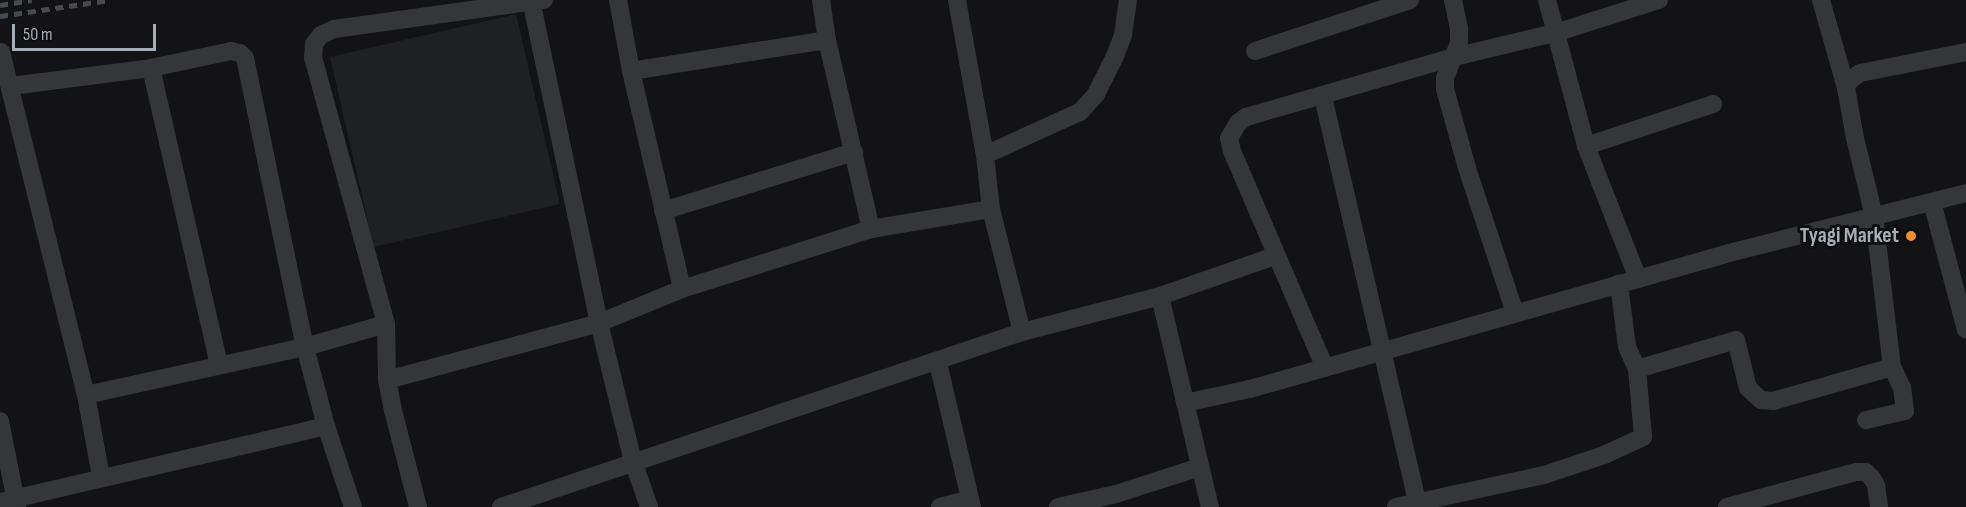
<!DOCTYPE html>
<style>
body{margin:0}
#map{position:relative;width:1966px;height:507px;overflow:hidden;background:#131315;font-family:"Sofia Sans Condensed",sans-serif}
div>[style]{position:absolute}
.built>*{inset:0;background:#1f2022;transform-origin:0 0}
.street>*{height:18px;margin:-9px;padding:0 9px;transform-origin:9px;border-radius:9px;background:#34363a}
.rail>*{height:4.5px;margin-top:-2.25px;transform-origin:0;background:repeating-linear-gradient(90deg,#474a4f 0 8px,transparent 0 14px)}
.dots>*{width:16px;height:16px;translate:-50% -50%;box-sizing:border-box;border:3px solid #0e0e10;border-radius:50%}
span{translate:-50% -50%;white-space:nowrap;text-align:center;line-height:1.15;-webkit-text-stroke:6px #0e0e10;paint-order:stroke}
.poi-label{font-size:22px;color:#a5adb5;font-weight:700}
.right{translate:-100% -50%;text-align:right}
.scale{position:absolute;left:12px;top:24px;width:144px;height:27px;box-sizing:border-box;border:3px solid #a5adb5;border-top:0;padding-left:8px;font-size:18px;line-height:21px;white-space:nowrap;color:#a5adb5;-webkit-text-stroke:4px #0e0e10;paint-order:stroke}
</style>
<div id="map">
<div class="built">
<i style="left:516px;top:14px;width:195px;height:191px;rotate:77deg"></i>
</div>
<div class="street">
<i style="left:531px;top:0;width:330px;rotate:78.1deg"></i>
<i style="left:599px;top:323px;width:142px;rotate:76.2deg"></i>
<i style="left:633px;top:461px;width:49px;rotate:70.8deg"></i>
<i style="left:618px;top:0;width:72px;rotate:79.6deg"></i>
<i style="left:631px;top:71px;width:224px;rotate:76.8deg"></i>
<i style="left:821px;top:0;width:40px;rotate:81.5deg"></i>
<i style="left:827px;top:40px;width:194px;rotate:76.9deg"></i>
<i style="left:957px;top:0;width:158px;rotate:79.8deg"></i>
<i style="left:985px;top:155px;width:54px;rotate:83.7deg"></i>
<i style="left:991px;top:209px;width:127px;rotate:75.9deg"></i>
<i style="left:1453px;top:0;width:30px;rotate:78deg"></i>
<i style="left:1459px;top:29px;width:14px;rotate:90deg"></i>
<i style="left:1459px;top:43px;width:38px;rotate:112deg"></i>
<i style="left:1445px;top:78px;width:11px;rotate:90deg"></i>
<i style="left:1445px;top:89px;width:82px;rotate:74.4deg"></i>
<i style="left:1467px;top:168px;width:153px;rotate:71.7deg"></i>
<i style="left:1547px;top:0;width:151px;rotate:75deg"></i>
<i style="left:1586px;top:146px;width:143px;rotate:68.6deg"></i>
<i style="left:1821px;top:0;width:91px;rotate:74.1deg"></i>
<i style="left:1255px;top:51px;width:163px;rotate:-18.2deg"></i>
<i style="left:1px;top:52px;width:353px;rotate:76.1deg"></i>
<i style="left:86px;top:395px;width:83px;rotate:79.6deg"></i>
<i style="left:151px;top:68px;width:304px;rotate:77.1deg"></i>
<i style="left:631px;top:71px;width:198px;rotate:-9deg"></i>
<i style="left:11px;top:86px;width:141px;rotate:-7.3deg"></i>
<i style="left:151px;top:68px;width:82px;rotate:-12deg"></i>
<i style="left:231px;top:51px;width:9px;rotate:13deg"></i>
<i style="left:240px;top:53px;width:7px;rotate:45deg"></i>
<i style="left:245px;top:58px;width:295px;rotate:78.3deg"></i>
<i style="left:305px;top:347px;width:82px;rotate:75.1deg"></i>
<i style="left:326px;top:426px;width:85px;rotate:71.6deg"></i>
<i style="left:1323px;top:97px;width:415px;rotate:76.9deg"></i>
<i style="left:1586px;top:146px;width:134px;rotate:-18.3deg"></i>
<i style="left:985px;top:155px;width:104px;rotate:-24.4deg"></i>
<i style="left:1080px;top:112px;width:24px;rotate:-48deg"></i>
<i style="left:1096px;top:94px;width:42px;rotate:-63.4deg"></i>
<i style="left:1115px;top:56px;width:22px;rotate:-69deg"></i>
<i style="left:1123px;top:35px;width:35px;rotate:-82deg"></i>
<i style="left:1932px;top:202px;width:132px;rotate:75.1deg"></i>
<i style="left:663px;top:211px;width:200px;rotate:-17.2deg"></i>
<i style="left:1160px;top:296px;width:217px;rotate:76.7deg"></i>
<i style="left:938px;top:363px;width:148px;rotate:76.7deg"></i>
<i style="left:1325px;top:368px;width:236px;rotate:-113.2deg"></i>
<i style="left:1232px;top:151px;width:13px;rotate:-103deg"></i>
<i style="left:1229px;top:138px;width:17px;rotate:-59deg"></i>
<i style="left:1238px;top:123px;width:10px;rotate:-37deg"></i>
<i style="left:1246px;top:117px;width:216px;rotate:-16.1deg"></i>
<i style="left:1454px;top:57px;width:104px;rotate:-13.4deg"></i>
<i style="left:1555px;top:33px;width:109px;rotate:-17.6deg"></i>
<i style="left:1637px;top:369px;width:103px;rotate:-16.3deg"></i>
<i style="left:1736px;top:340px;width:49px;rotate:76deg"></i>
<i style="left:1748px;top:388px;width:18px;rotate:43deg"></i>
<i style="left:1761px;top:400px;width:12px;rotate:5deg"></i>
<i style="left:1773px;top:401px;width:124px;rotate:-15.9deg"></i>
<i style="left:387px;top:380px;width:220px;rotate:-15deg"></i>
<i style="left:599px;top:323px;width:90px;rotate:-22.3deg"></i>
<i style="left:682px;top:289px;width:198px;rotate:-17.6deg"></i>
<i style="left:871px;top:229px;width:122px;rotate:-9.5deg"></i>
<i style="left:86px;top:395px;width:224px;rotate:-12.4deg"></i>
<i style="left:305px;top:347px;width:84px;rotate:-15.9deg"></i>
<i style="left:1185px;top:403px;width:66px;rotate:-12.2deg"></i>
<i style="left:1250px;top:389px;width:502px;rotate:-15.84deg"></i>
<i style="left:1733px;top:252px;width:240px;rotate:-14.2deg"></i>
<i style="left:1866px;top:420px;width:40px;rotate:-13deg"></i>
<i style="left:1905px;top:411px;width:23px;rotate:-97deg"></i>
<i style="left:1902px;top:388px;width:23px;rotate:-115deg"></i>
<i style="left:1892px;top:367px;width:152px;rotate:-96.8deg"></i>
<i style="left:1874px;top:216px;width:80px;rotate:-103.7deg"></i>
<i style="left:1855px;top:138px;width:51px;rotate:-100.2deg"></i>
<i style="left:1846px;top:88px;width:8px;rotate:-67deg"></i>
<i style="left:1849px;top:81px;width:14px;rotate:-36deg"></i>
<i style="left:1860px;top:73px;width:108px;rotate:-11.2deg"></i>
<i style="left:0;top:421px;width:88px;rotate:78.8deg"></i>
<i style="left:0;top:502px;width:335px;rotate:-13.1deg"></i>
<i style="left:418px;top:507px;width:100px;rotate:-104.5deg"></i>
<i style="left:393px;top:410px;width:31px;rotate:-101deg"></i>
<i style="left:387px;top:380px;width:56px;rotate:-91deg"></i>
<i style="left:386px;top:324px;width:276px;rotate:-105.3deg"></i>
<i style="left:313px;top:58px;width:14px;rotate:-86deg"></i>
<i style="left:314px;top:44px;width:11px;rotate:-52deg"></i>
<i style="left:321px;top:35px;width:14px;rotate:-25deg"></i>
<i style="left:334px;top:29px;width:212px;rotate:-7.9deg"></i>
<i style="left:501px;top:507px;width:550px;rotate:-18.57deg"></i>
<i style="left:1022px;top:332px;width:143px;rotate:-14.6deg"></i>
<i style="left:1160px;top:296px;width:122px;rotate:-19.2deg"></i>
<i style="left:940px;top:507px;width:31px;rotate:-15deg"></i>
<i style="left:1058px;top:507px;width:59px;rotate:-12.6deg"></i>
<i style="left:1116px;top:494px;width:88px;rotate:-17.8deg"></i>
<i style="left:1396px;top:507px;width:151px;rotate:-12.2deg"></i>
<i style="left:1544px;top:475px;width:63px;rotate:-18.4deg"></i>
<i style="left:1604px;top:455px;width:43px;rotate:-24.8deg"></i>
<i style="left:1643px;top:437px;width:68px;rotate:-95deg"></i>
<i style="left:1637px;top:369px;width:24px;rotate:-114deg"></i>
<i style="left:1627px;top:347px;width:64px;rotate:-97.2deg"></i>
<i style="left:1727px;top:507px;width:134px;rotate:-15.2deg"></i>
<i style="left:1856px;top:472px;width:10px"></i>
<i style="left:1866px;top:472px;width:8px;rotate:45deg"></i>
<i style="left:1872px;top:478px;width:8px;rotate:60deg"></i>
<i style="left:1876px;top:485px;width:22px;rotate:82deg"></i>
</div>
<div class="rail">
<i style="left:0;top:5px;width:32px;rotate:-9deg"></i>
<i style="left:0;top:16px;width:111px;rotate:-8.3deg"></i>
</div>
<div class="dots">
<i style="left:1911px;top:236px;background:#f18f2f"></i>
</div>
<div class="poi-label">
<span class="right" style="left:1899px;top:236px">Tyagi Market</span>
</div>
<div class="scale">50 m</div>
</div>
